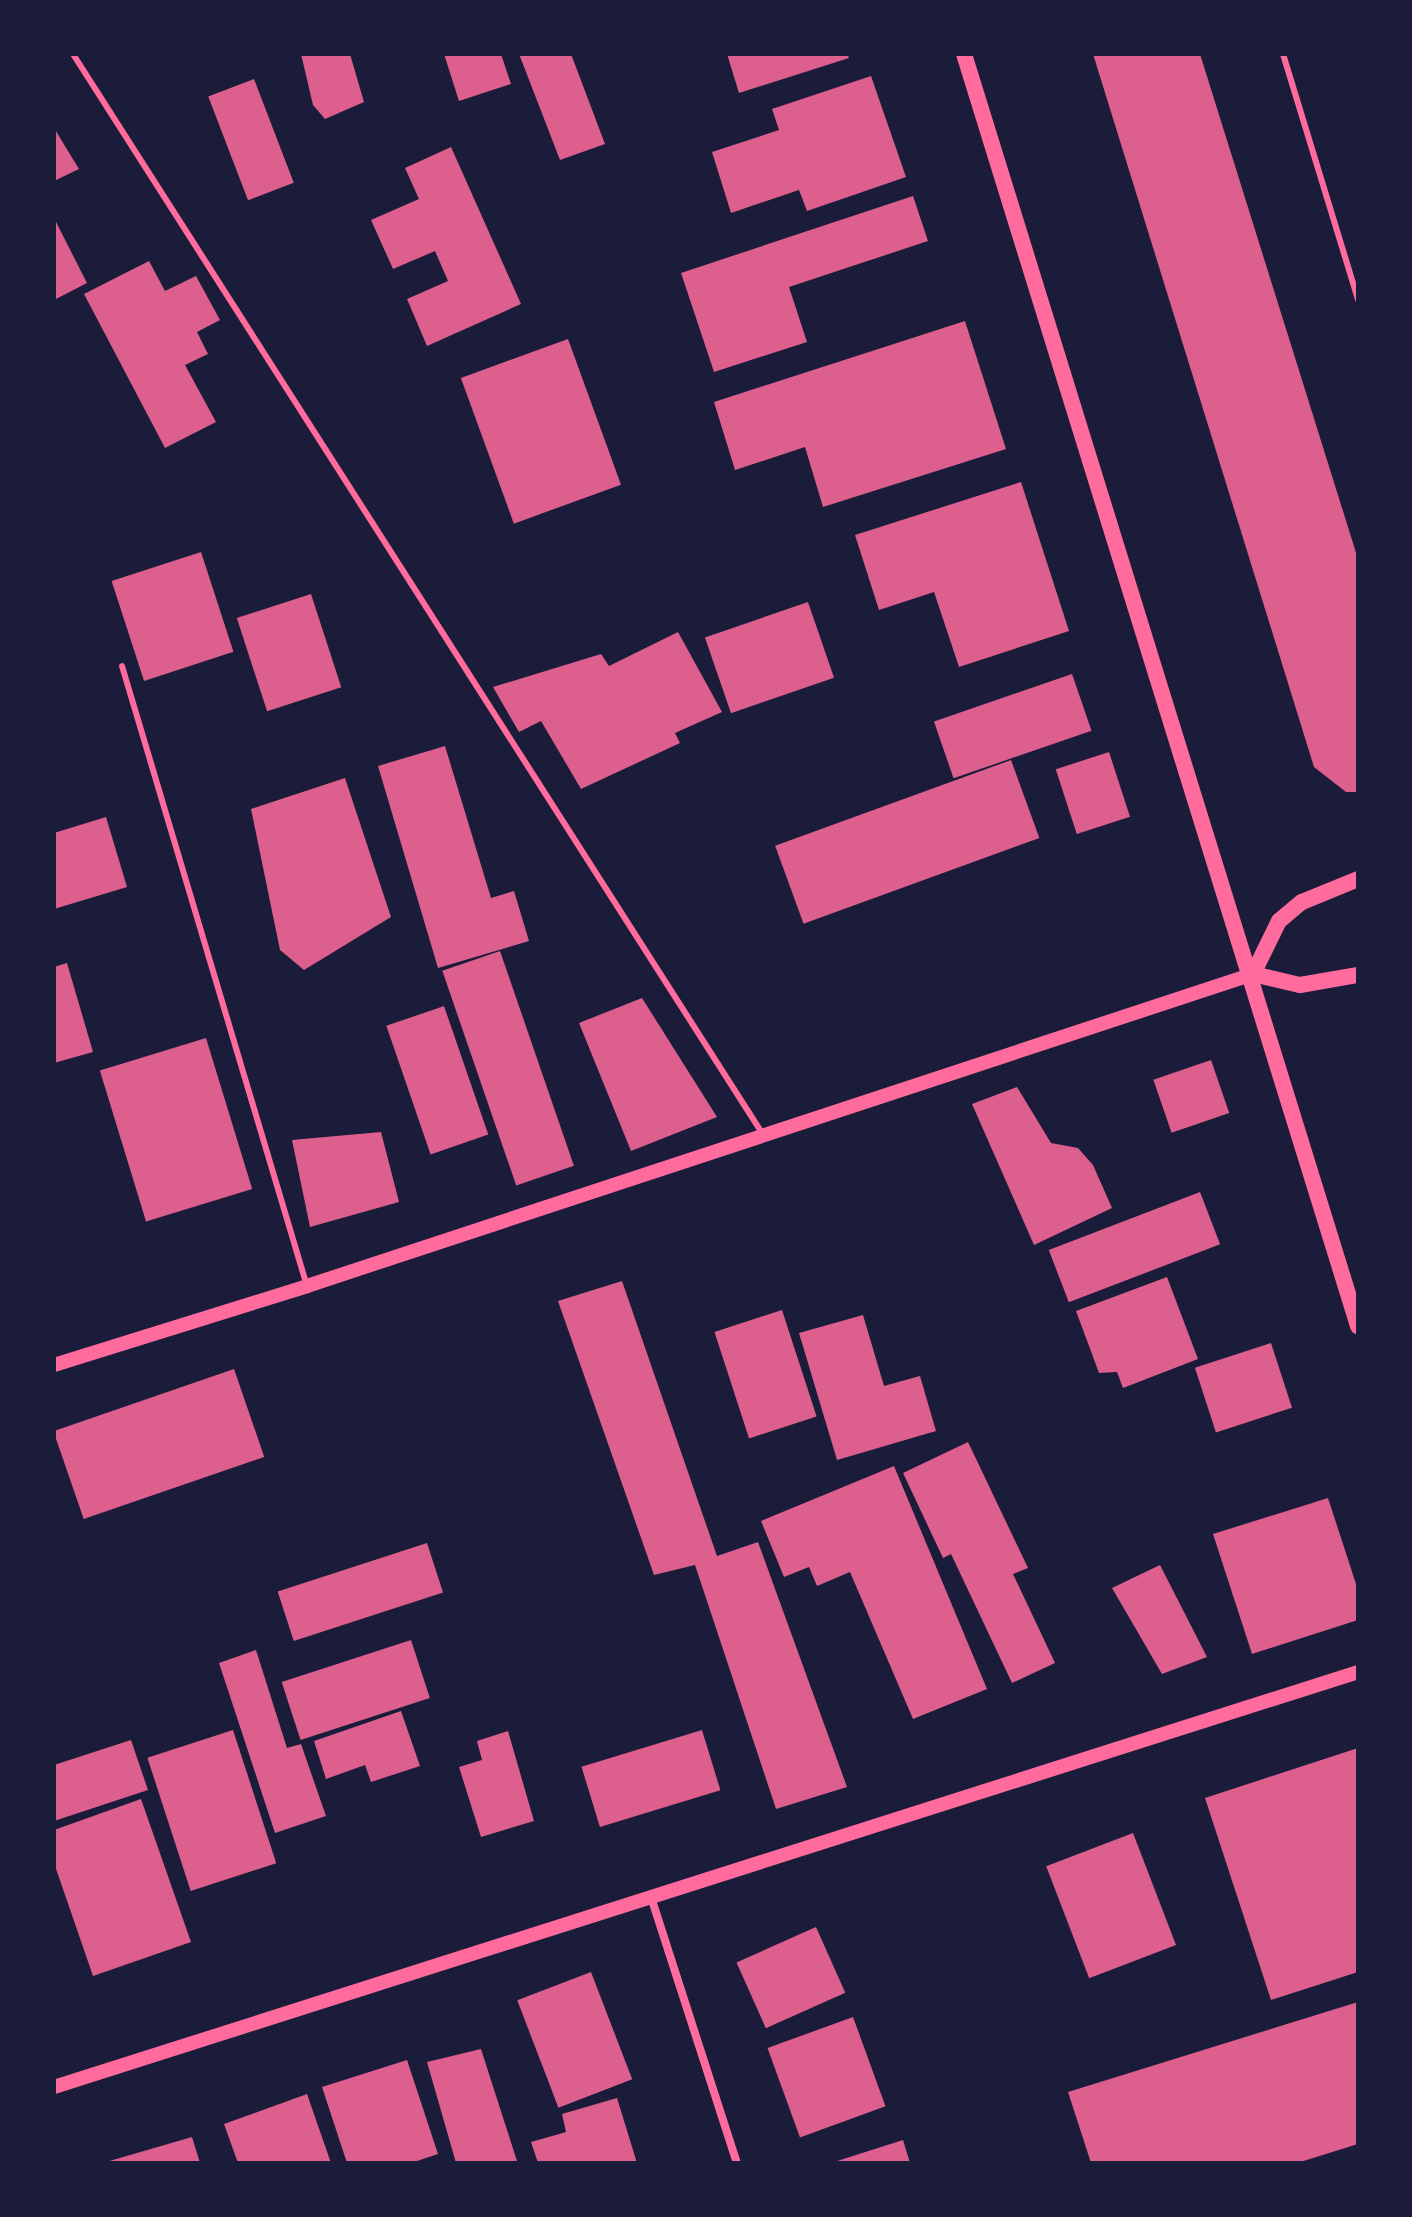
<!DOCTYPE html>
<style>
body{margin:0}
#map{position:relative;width:1412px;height:2217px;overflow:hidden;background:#1b1b3a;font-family:"Nunito Sans",sans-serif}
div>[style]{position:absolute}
.building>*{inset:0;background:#dd5f8e;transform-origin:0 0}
.service>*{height:6px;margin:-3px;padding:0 3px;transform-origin:3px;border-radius:3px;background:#ff6b9d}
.minor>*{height:8px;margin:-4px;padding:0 4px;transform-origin:4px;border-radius:4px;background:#ff6b9d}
.tertiary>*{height:14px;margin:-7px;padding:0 7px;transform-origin:7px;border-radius:7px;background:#ff6b9d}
.secondary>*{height:16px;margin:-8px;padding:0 8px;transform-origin:8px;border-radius:8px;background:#ff6b9d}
span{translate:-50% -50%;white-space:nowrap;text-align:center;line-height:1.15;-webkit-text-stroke:6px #1b1b3a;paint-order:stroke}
.frame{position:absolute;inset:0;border:56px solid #1b1b3a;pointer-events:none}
</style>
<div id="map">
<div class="building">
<i style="clip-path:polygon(301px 54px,350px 54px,364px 102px,325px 119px,313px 105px)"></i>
<i style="clip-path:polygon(444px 54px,501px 54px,511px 84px,459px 101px)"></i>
<i style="clip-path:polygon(519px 54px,571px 54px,605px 144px,560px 160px)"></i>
<i style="clip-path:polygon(727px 54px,847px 54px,849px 58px,739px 93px)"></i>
<i style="clip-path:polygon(1093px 54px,1200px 54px,1358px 559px,1358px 792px,1346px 792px,1314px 767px)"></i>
<i style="clip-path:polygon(871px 76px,906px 177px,807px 211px,799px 190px,731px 213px,712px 152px,779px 130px,772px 109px)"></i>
<i style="left:254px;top:79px;width:111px;height:49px;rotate:69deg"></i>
<i style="clip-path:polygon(54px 128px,79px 169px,54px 181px)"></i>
<i style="clip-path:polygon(451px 147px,521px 304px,427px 346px,407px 299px,448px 281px,435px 251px,393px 269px,371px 220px,419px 199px,405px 168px)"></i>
<i style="clip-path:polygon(913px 196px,928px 241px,789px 287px,807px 342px,714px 372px,681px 273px)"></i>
<i style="clip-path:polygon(54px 218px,87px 283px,54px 300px)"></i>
<i style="clip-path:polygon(149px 261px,165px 291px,196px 276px,220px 320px,197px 332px,208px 354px,185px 365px,216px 422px,165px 448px,84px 294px)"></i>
<i style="clip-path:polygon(965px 321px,1006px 449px,823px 507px,805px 447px,735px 470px,714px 402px)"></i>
<i style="left:568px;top:339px;width:155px;height:114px;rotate:70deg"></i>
<i style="clip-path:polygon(1021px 482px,1069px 631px,959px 667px,934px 592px,879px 610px,855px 535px)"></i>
<i style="left:201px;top:552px;width:105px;height:94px;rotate:72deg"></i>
<i style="left:311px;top:594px;width:98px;height:78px;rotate:72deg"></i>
<i style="left:808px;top:602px;width:80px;height:109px;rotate:71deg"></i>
<i style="clip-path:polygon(678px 632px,722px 712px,675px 733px,680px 743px,581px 789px,541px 721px,519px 732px,493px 687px,601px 654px,609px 666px)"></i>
<i style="left:1072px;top:674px;width:60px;height:146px;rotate:71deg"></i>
<i style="clip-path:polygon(445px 746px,491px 898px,514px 891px,529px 941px,438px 968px,378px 766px)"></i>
<i style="left:1109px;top:752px;width:68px;height:56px;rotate:72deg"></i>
<i style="left:1011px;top:760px;width:83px;height:251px;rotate:70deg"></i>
<i style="clip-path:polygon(345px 778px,391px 917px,304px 970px,280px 950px,251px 809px)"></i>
<i style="clip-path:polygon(106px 817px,127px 887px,54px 909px,54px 833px)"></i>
<i style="left:500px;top:951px;width:227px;height:61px;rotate:71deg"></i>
<i style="clip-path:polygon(67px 963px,93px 1052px,54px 1063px,54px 967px)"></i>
<i style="clip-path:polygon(642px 998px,717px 1117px,631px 1151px,579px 1023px)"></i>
<i style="left:444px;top:1006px;width:136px;height:61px;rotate:71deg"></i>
<i style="left:206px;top:1038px;width:158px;height:111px;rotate:73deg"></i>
<i style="left:1211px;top:1060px;width:56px;height:61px;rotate:71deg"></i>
<i style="clip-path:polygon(1017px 1087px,1051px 1143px,1078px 1148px,1093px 1165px,1112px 1208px,1034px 1245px,972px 1104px)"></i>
<i style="clip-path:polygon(381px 1132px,399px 1202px,310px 1227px,292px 1140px)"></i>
<i style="left:1200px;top:1192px;width:56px;height:162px;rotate:69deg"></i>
<i style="clip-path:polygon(1167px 1277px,1198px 1359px,1123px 1388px,1117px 1372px,1099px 1373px,1076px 1311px)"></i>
<i style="clip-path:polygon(622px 1281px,717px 1556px,758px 1542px,847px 1787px,776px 1809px,695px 1565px,654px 1575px,558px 1301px)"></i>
<i style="left:782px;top:1310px;width:112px;height:71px;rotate:72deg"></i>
<i style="clip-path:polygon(863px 1315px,884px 1386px,920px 1376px,936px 1431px,837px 1460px,799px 1333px)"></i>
<i style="left:1271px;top:1343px;width:68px;height:80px;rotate:72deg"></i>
<i style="left:234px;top:1369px;width:93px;height:191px;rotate:71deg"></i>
<i style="clip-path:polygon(968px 1442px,1028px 1568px,1013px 1574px,1055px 1663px,1012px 1683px,951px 1554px,943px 1558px,903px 1473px)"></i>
<i style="clip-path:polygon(894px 1466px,987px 1689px,913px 1719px,850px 1572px,817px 1586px,809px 1567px,784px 1577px,761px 1521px)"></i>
<i style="clip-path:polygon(1328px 1498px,1358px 1590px,1358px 1620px,1252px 1654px,1213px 1534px)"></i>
<i style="left:427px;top:1543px;width:52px;height:157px;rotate:72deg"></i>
<i style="clip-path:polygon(1160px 1565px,1207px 1657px,1162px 1674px,1112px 1588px)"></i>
<i style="left:411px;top:1640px;width:61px;height:136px;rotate:72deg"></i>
<i style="clip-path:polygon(256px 1650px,287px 1748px,301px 1744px,326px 1816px,275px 1833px,219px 1663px)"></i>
<i style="clip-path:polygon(401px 1711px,420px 1766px,371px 1782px,365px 1765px,326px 1779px,314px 1741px)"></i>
<i style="left:233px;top:1730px;width:140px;height:90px;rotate:72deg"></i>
<i style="left:702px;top:1730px;width:63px;height:126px;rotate:73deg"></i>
<i style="clip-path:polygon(508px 1731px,534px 1821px,481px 1837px,459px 1767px,482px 1760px,477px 1741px)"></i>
<i style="clip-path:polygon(131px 1740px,148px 1790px,54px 1821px,54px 1765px)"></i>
<i style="clip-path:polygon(1358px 1748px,1358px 1972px,1271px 2000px,1205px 1798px)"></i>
<i style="clip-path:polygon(141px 1799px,191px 1942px,93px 1976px,54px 1863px,54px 1830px)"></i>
<i style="left:1133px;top:1833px;width:120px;height:93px;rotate:69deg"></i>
<i style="left:816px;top:1927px;width:72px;height:87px;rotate:66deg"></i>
<i style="left:591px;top:1972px;width:115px;height:79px;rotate:69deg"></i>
<i style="clip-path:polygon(1358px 2002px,1358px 2144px,1297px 2163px,1091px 2163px,1068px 2092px)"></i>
<i style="left:853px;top:2017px;width:95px;height:91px;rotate:70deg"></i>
<i style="clip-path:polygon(481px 2049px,517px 2161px,456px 2163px,427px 2062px)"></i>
<i style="clip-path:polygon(407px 2060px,438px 2154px,411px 2163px,347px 2163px,322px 2087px)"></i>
<i style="clip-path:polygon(307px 2094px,331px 2163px,238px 2163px,224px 2124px)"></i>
<i style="clip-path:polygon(617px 2098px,637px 2163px,538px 2163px,531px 2142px,566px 2132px,562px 2114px)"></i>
<i style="clip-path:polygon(192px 2137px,200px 2163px,106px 2163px,106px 2162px)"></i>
<i style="clip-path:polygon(903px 2140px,910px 2163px,834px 2163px,834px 2162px)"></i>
</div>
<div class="service">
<i style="left:73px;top:54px;width:1284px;rotate:57.44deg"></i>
<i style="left:1283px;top:54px;width:257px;rotate:73deg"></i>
<i style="left:122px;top:666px;width:647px;rotate:73.39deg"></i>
</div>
<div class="minor">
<i style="left:651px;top:1897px;width:280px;rotate:72.1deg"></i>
</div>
<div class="tertiary">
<i style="left:54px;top:1365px;width:265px;rotate:-17.3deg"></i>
<i style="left:307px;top:1286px;width:996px;rotate:-18.25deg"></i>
<i style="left:54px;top:2087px;width:1368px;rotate:-17.65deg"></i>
</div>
<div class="secondary">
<i style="left:964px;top:54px;width:1332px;rotate:72.79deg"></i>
<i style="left:1253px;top:974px;width:59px;rotate:-63.9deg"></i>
<i style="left:1279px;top:921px;width:30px;rotate:-40deg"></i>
<i style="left:1302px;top:902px;width:61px;rotate:-22.3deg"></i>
<i style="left:1253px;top:974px;width:48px;rotate:13.2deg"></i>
<i style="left:1300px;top:985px;width:59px;rotate:-9.8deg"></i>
</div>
<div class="frame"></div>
</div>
